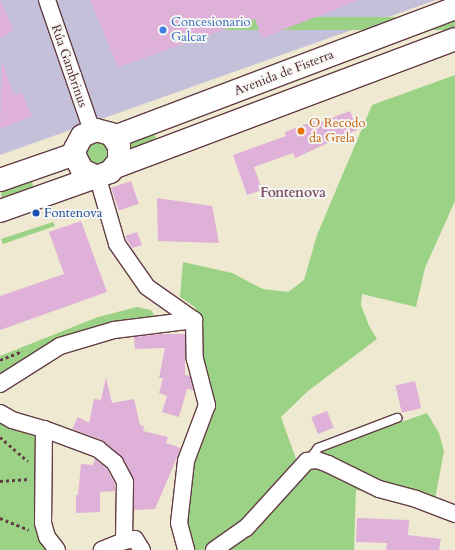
<!DOCTYPE html>
<meta charset="utf-8">
<style>
body{margin:0}
#map{position:relative;width:455px;height:550px;overflow:hidden;background:#efe9d2;font-family:Cardo,serif}
div>[style]{position:absolute}
.industrial>*{inset:0;background:#c5c0da}
.green>*{inset:0;background:#9bd285;transform-origin:0 0}
.building>*{inset:0;background:#dfb0d8;transform-origin:0 0}
.path>*{height:2.5px;margin-top:-1.25px;transform-origin:0;background:repeating-linear-gradient(90deg,#633d44 0 3px,transparent 0 6px)}
.roads{filter:drop-shadow(1px 0 #633d44) drop-shadow(-1px 0 #633d44) drop-shadow(0 1px #633d44) drop-shadow(0 -1px #633d44)}
.service>*{height:8px;margin:-4px;padding:0 4px;transform-origin:4px;border-radius:4px;background:#fff}
.minor>*{height:16px;margin:-8px;padding:0 8px;transform-origin:8px;border-radius:8px;background:#fff}
.secondary>*{height:22px;margin:-11px;padding:0 11px;transform-origin:11px;border-radius:11px;background:#fff}
.dots>*{width:11px;height:11px;translate:-50% -50%;box-sizing:border-box;border:2px solid #f6f6f2;border-radius:50%}
span{translate:-50% -50%;white-space:nowrap;text-align:center;line-height:1.15;-webkit-text-stroke:4px #f6f6f2;paint-order:stroke}
.shop-label{font-size:13px;color:#366cbe}
.left{translate:0 -50%;text-align:left}
.street-label{font-size:13px;color:#4a1f2b}
.food-label{font-size:13px;color:#c56008}
.transit-label{font-size:13px;color:#164399}
.neighbourhood-label{font-size:14px;color:#7e5268;font-weight:700}
</style>
<div id="map">
<div class="industrial">
<i style="clip-path:polygon(0 0,436px 0,0 155px)"></i>
</div>
<div class="green">
<i style="left:455px;top:17px;width:13px;height:309px;rotate:90deg"></i>
<i style="clip-path:polygon(455px 75px,455px 201px,425px 268px,416px 307px,362px 294px,361px 305px,369px 326px,377px 339px,308px 391px,281px 417px,296px 459px,427px 413px,439px 433px,444px 451px,435px 499px,455px 505px,455px 519px,385px 496px,356px 490px,354px 550px,190px 550px,185px 510px,192px 464px,210px 411px,202px 362px,203px 334px,195px 307px,180px 297px,183px 262px,232px 273px,263px 289px,288px 292px,304px 280px,317px 235px,372px 105px)"></i>
<i style="left:154px;top:133px;width:12px;height:32px;rotate:70deg"></i>
<i style="clip-path:polygon(105px 138px,112px 161px,93px 168px,82px 147px)"></i>
<i style="left:31px;top:178px;width:11px;height:33px;rotate:75deg"></i>
<i style="clip-path:polygon(53px 222px,55px 226px,3px 244px,1px 239px)"></i>
<i style="clip-path:polygon(137px 307px,151px 310px,156px 319px,105px 329px,0 379px,0 356px,98px 317px)"></i>
<i style="clip-path:polygon(0 419px,35px 431px,39px 440px,50px 550px,0 550px)"></i>
</div>
<div class="building">
<i style="clip-path:polygon(0 0,14px 30px,0 38px)"></i>
<i style="clip-path:polygon(90px 0,356px 0,357px 1px,262px 38px,255px 19px,118px 67px)"></i>
<i style="clip-path:polygon(2px 61px,14px 95px,22px 92px,32px 116px,0 129px)"></i>
<i style="clip-path:polygon(350px 111px,357px 130px,295px 158px,293px 153px,254px 167px,262px 190px,247px 195px,233px 155px,286px 136px,285px 132px,314px 121px,315px 124px)"></i>
<i style="left:131px;top:181px;width:24px;height:21px;rotate:71deg"></i>
<i style="clip-path:polygon(157px 198px,212px 206px,219px 243px,158px 241px)"></i>
<i style="clip-path:polygon(81px 221px,107px 292px,0 330px,0 296px,64px 274px,49px 232px)"></i>
<i style="clip-path:polygon(137px 232px,142px 245px,132px 248px,125px 236px)"></i>
<i style="clip-path:polygon(161px 334px,185px 334px,185px 375px,190px 376px,193px 390px,187px 389px,179px 417px,162px 412px,167px 396px,159px 393px,163px 378px,159px 378px,165px 348px,135px 349px,134px 337px)"></i>
<i style="clip-path:polygon(106px 377px,112px 403px,134px 399px,140px 425px,144px 426px,143px 431px,168px 437px,166px 443px,181px 448px,155px 509px,134px 510px,134px 482px,123px 458px,102px 440px,72px 429px,78px 417px,89px 423px,94px 399px,101px 400px)"></i>
<i style="left:415px;top:381px;width:28px;height:20px;rotate:77deg"></i>
<i style="left:327px;top:411px;width:18px;height:17px;rotate:68deg"></i>
<i style="clip-path:polygon(95px 459px,107px 469px,115px 484px,115px 491px,100px 492px,100px 512px,76px 513px,76px 495px,78px 495px,81px 464px,93px 465px)"></i>
<i style="clip-path:polygon(357px 518px,409px 520px,408px 535px,441px 539px,439px 550px,386px 550px,387px 543px,356px 542px)"></i>
</div>
<div class="path">
<i style="left:0;top:360px;width:24px;rotate:-22deg"></i>
<i style="left:0;top:437px;width:37px;rotate:41deg"></i>
<i style="left:0;top:481px;width:29px;rotate:-4deg"></i>
<i style="left:0;top:518px;width:31px;rotate:22deg"></i>
</div>
<div class="roads">
<div class="service">
<i style="left:309px;top:460px;width:15px;rotate:-53deg"></i>
<i style="left:318px;top:448px;width:85px;rotate:-20.8deg"></i>
</div>
<div class="minor">
<i style="left:47px;top:0;width:139px;rotate:71deg"></i>
<i style="left:97px;top:175px;width:72px;rotate:73.8deg"></i>
<i style="left:117px;top:244px;width:52px;rotate:55.1deg"></i>
<i style="left:147px;top:287px;width:57px;rotate:35.1deg"></i>
<i style="left:194px;top:320px;width:39px;rotate:89deg"></i>
<i style="left:195px;top:359px;width:48px;rotate:75.4deg"></i>
<i style="left:207px;top:405px;width:60px;rotate:110.6deg"></i>
<i style="left:186px;top:461px;width:62px;rotate:96.4deg"></i>
<i style="left:179px;top:523px;width:28px;rotate:75deg"></i>
<i style="left:0;top:384px;width:71px;rotate:-32.3deg"></i>
<i style="left:60px;top:346px;width:56px;rotate:-16.5deg"></i>
<i style="left:114px;top:330px;width:81px;rotate:-7.1deg"></i>
<i style="left:0;top:413px;width:14px;rotate:30deg"></i>
<i style="left:12px;top:420px;width:33px;rotate:16deg"></i>
<i style="left:44px;top:429px;width:58px;rotate:20.3deg"></i>
<i style="left:98px;top:449px;width:22px;rotate:39deg"></i>
<i style="left:115px;top:463px;width:21px;rotate:62deg"></i>
<i style="left:125px;top:482px;width:59px;rotate:91deg"></i>
<i style="left:124px;top:541px;width:24px;rotate:158deg"></i>
<i style="left:44px;top:429px;width:94px;rotate:90.6deg"></i>
<i style="left:43px;top:523px;width:15px;rotate:74deg"></i>
<i style="left:47px;top:537px;width:16px;rotate:52deg"></i>
<i style="left:124px;top:541px;width:11px;rotate:-10deg"></i>
<i style="left:135px;top:539px;width:13px;rotate:58deg"></i>
<i style="left:214px;top:550px;width:39px;rotate:-35deg"></i>
<i style="left:246px;top:528px;width:91px;rotate:-47.7deg"></i>
<i style="left:307px;top:461px;width:10px;rotate:-6deg"></i>
<i style="left:317px;top:460px;width:12px;rotate:20deg"></i>
<i style="left:328px;top:464px;width:57px;rotate:26.1deg"></i>
<i style="left:379px;top:489px;width:38px;rotate:15deg"></i>
<i style="left:416px;top:499px;width:42px;rotate:21deg"></i>
</div>
<div class="secondary">
<i style="left:114px;top:137px;width:365px;rotate:-20.7deg"></i>
<i style="left:115px;top:167px;width:363px;rotate:-20.6deg"></i>
<i style="left:0;top:180px;width:79px;rotate:-19.1deg"></i>
<i style="left:0;top:211px;width:117px;rotate:-19.5deg"></i>
<i style="left:110px;top:172px;width:14px;rotate:-51deg"></i>
<i style="left:119px;top:161px;width:15px;rotate:-90deg"></i>
<i style="left:119px;top:146px;width:14px;rotate:-124deg"></i>
<i style="left:111px;top:134px;width:16px;rotate:-165deg"></i>
<i style="left:96px;top:130px;width:15px;rotate:157deg"></i>
<i style="left:82px;top:136px;width:15px;rotate:118deg"></i>
<i style="left:75px;top:149px;width:7px;rotate:90deg"></i>
<i style="left:75px;top:156px;width:16px;rotate:63deg"></i>
<i style="left:82px;top:170px;width:14px;rotate:25deg"></i>
</div>
</div>
<div class="dots">
<i style="left:163px;top:30px;background:#3f7fe0"></i>
<i style="left:301px;top:131px;background:#e8710a"></i>
<i style="left:36px;top:213px;background:#1a4fb4"></i>
</div>
<div class="shop-label">
<span class="left" style="left:171px;top:30px">Concesionario<br>Galcar</span>
</div>
<div class="street-label">
<span style="left:69px;top:66px;rotate:71deg">Rúa Gambrinus</span>
<span style="left:284px;top:73px;rotate:-21deg">Avenida de Fisterra</span>
</div>
<div class="food-label">
<span class="left" style="left:309px;top:131px">O Recodo<br>da Grela</span>
</div>
<div class="transit-label">
<span class="left" style="left:44px;top:213px">Fontenova</span>
</div>
<div class="neighbourhood-label">
<span style="left:293px;top:193px">Fontenova</span>
</div>
</div>
